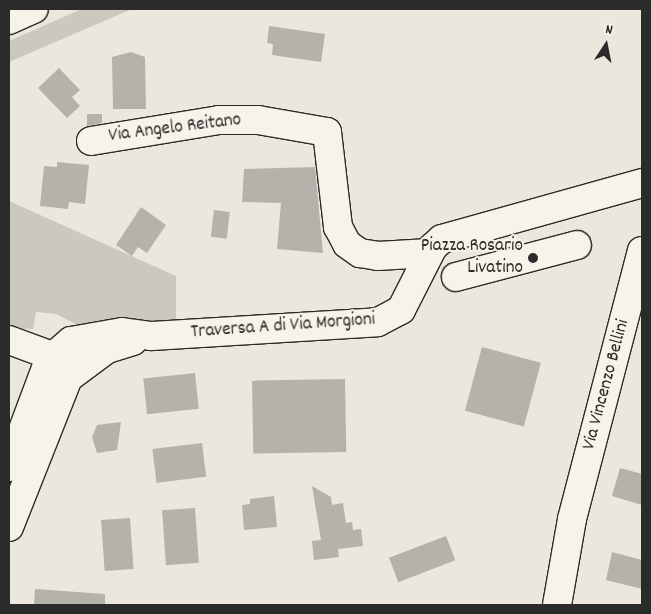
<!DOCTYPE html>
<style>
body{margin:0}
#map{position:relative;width:651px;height:614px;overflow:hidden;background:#ebe7dd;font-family:Dekko,sans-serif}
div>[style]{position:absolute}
.green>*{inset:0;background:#cbc8bf}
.building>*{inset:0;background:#b5b2ab;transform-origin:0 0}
.roads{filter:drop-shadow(1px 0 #2b2b2b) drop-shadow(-1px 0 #2b2b2b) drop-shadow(0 1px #2b2b2b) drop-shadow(0 -1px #2b2b2b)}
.minor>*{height:28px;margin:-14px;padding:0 14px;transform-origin:14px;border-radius:14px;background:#f7f3e8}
.highway>*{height:28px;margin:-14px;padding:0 14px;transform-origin:14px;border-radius:14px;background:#f7f3e8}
.dots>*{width:14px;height:14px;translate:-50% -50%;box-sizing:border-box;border:2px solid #f7f3e8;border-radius:50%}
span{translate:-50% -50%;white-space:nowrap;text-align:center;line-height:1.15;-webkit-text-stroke:4px #f7f3e8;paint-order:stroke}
.street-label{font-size:19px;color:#2b2b2b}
.poi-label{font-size:19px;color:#2b2b2b}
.right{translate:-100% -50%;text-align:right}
.frame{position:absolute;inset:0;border:10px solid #2b2b2b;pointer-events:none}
.north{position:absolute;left:581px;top:20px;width:50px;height:50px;-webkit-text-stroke:4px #f7f3e8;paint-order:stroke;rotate:11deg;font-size:14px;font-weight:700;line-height:20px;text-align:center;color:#2b2b2b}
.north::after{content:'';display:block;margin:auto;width:18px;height:22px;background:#2b2b2b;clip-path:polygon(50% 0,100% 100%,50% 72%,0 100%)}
</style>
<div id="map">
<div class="green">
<i style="clip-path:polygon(82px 9px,132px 9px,9px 62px,9px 41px)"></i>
<i style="clip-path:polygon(9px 201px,176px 276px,176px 325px,90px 331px,56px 314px,36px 312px,33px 329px,9px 328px)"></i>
</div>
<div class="building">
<i style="clip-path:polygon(269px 26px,325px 34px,321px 62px,272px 55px,273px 44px,267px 43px)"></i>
<i style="clip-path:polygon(131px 52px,145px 57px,146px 109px,113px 109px,112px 57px)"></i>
<i style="clip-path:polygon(59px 68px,80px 90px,72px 97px,80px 106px,67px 118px,38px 88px)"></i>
<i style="clip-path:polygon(87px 114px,102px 114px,102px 123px,87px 126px)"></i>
<i style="clip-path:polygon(57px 162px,89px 165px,85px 204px,69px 202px,68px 209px,40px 206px,44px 166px,57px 167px)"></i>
<i style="clip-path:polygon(315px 167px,323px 253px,277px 249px,281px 203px,242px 202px,244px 169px)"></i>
<i style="clip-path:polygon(141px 207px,166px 225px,147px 253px,138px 247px,132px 256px,116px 245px)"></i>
<i style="left:214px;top:210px;width:16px;height:27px;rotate:7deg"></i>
<i style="left:482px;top:347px;width:61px;height:66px;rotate:15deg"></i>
<i style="left:195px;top:373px;width:36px;height:52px;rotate:84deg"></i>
<i style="left:345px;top:379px;width:73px;height:93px;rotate:89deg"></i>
<i style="clip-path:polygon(121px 422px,117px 450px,97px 453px,92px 437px,97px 425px)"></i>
<i style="left:202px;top:443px;width:34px;height:50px;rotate:83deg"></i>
<i style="clip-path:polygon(620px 468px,642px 474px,642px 505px,612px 496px)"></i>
<i style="clip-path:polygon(312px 486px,331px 497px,332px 505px,343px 503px,346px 523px,352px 522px,353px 530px,361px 529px,363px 546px,338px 549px,339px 557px,314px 560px,312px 541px,321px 540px)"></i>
<i style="clip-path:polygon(274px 496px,277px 527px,244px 530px,242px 505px,250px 504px,250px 499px)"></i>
<i style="left:195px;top:508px;width:55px;height:33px;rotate:86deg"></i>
<i style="left:130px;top:518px;width:51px;height:29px;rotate:86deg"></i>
<i style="left:446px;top:536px;width:26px;height:61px;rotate:69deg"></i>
<i style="clip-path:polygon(612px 552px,642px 560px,642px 589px,606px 580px)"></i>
<i style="clip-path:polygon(35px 589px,105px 594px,105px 605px,34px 605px)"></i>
</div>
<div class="roads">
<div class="minor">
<i style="left:91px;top:141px;width:130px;rotate:-9.3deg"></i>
<i style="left:219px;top:120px;width:39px"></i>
<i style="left:258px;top:120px;width:70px;rotate:9.9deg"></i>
<i style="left:327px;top:132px;width:96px;rotate:83.4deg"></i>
<i style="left:338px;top:227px;width:19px;rotate:62deg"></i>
<i style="left:347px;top:244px;width:16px;rotate:35deg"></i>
<i style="left:360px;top:253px;width:18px;rotate:9deg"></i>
<i style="left:378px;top:256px;width:51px;rotate:-3.4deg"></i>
<i style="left:456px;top:277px;width:125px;rotate:-14.8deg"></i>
<i style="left:9px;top:340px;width:63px;rotate:20.4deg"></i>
<i style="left:9px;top:467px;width:114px;rotate:-69.5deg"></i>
<i style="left:49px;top:360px;width:29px;rotate:-41deg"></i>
<i style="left:71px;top:341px;width:52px;rotate:-10deg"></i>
<i style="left:122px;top:332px;width:30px;rotate:8deg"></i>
<i style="left:152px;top:336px;width:226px;rotate:-3.5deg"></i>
<i style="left:378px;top:322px;width:26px;rotate:-28deg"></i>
<i style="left:401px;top:310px;width:71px;rotate:-63.1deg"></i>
<i style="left:433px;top:247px;width:12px;rotate:-42deg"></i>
<i style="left:442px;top:239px;width:208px;rotate:-15.6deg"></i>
<i style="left:9px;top:527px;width:160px;rotate:-68.4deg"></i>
<i style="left:68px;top:378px;width:49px;rotate:-36.6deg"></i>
<i style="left:107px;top:349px;width:27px;rotate:-17deg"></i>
<i style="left:557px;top:605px;width:87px;rotate:-80.1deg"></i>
<i style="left:572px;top:519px;width:277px;rotate:-75.4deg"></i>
</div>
<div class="highway">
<i style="left:9px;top:20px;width:27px;rotate:-24deg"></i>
</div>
</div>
<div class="dots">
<i style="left:533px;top:258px;background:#2b2b2b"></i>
</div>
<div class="street-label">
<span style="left:175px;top:129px;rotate:-7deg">Via Angelo Reitano</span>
<span style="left:283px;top:327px;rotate:-4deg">Traversa A di Via Morgioni</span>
<span style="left:607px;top:385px;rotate:-75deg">Via Vincenzo Bellini</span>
</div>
<div class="poi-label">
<span class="right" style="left:523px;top:258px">Piazza Rosario<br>Livatino</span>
</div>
<div class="frame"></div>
<div class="north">N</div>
</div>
